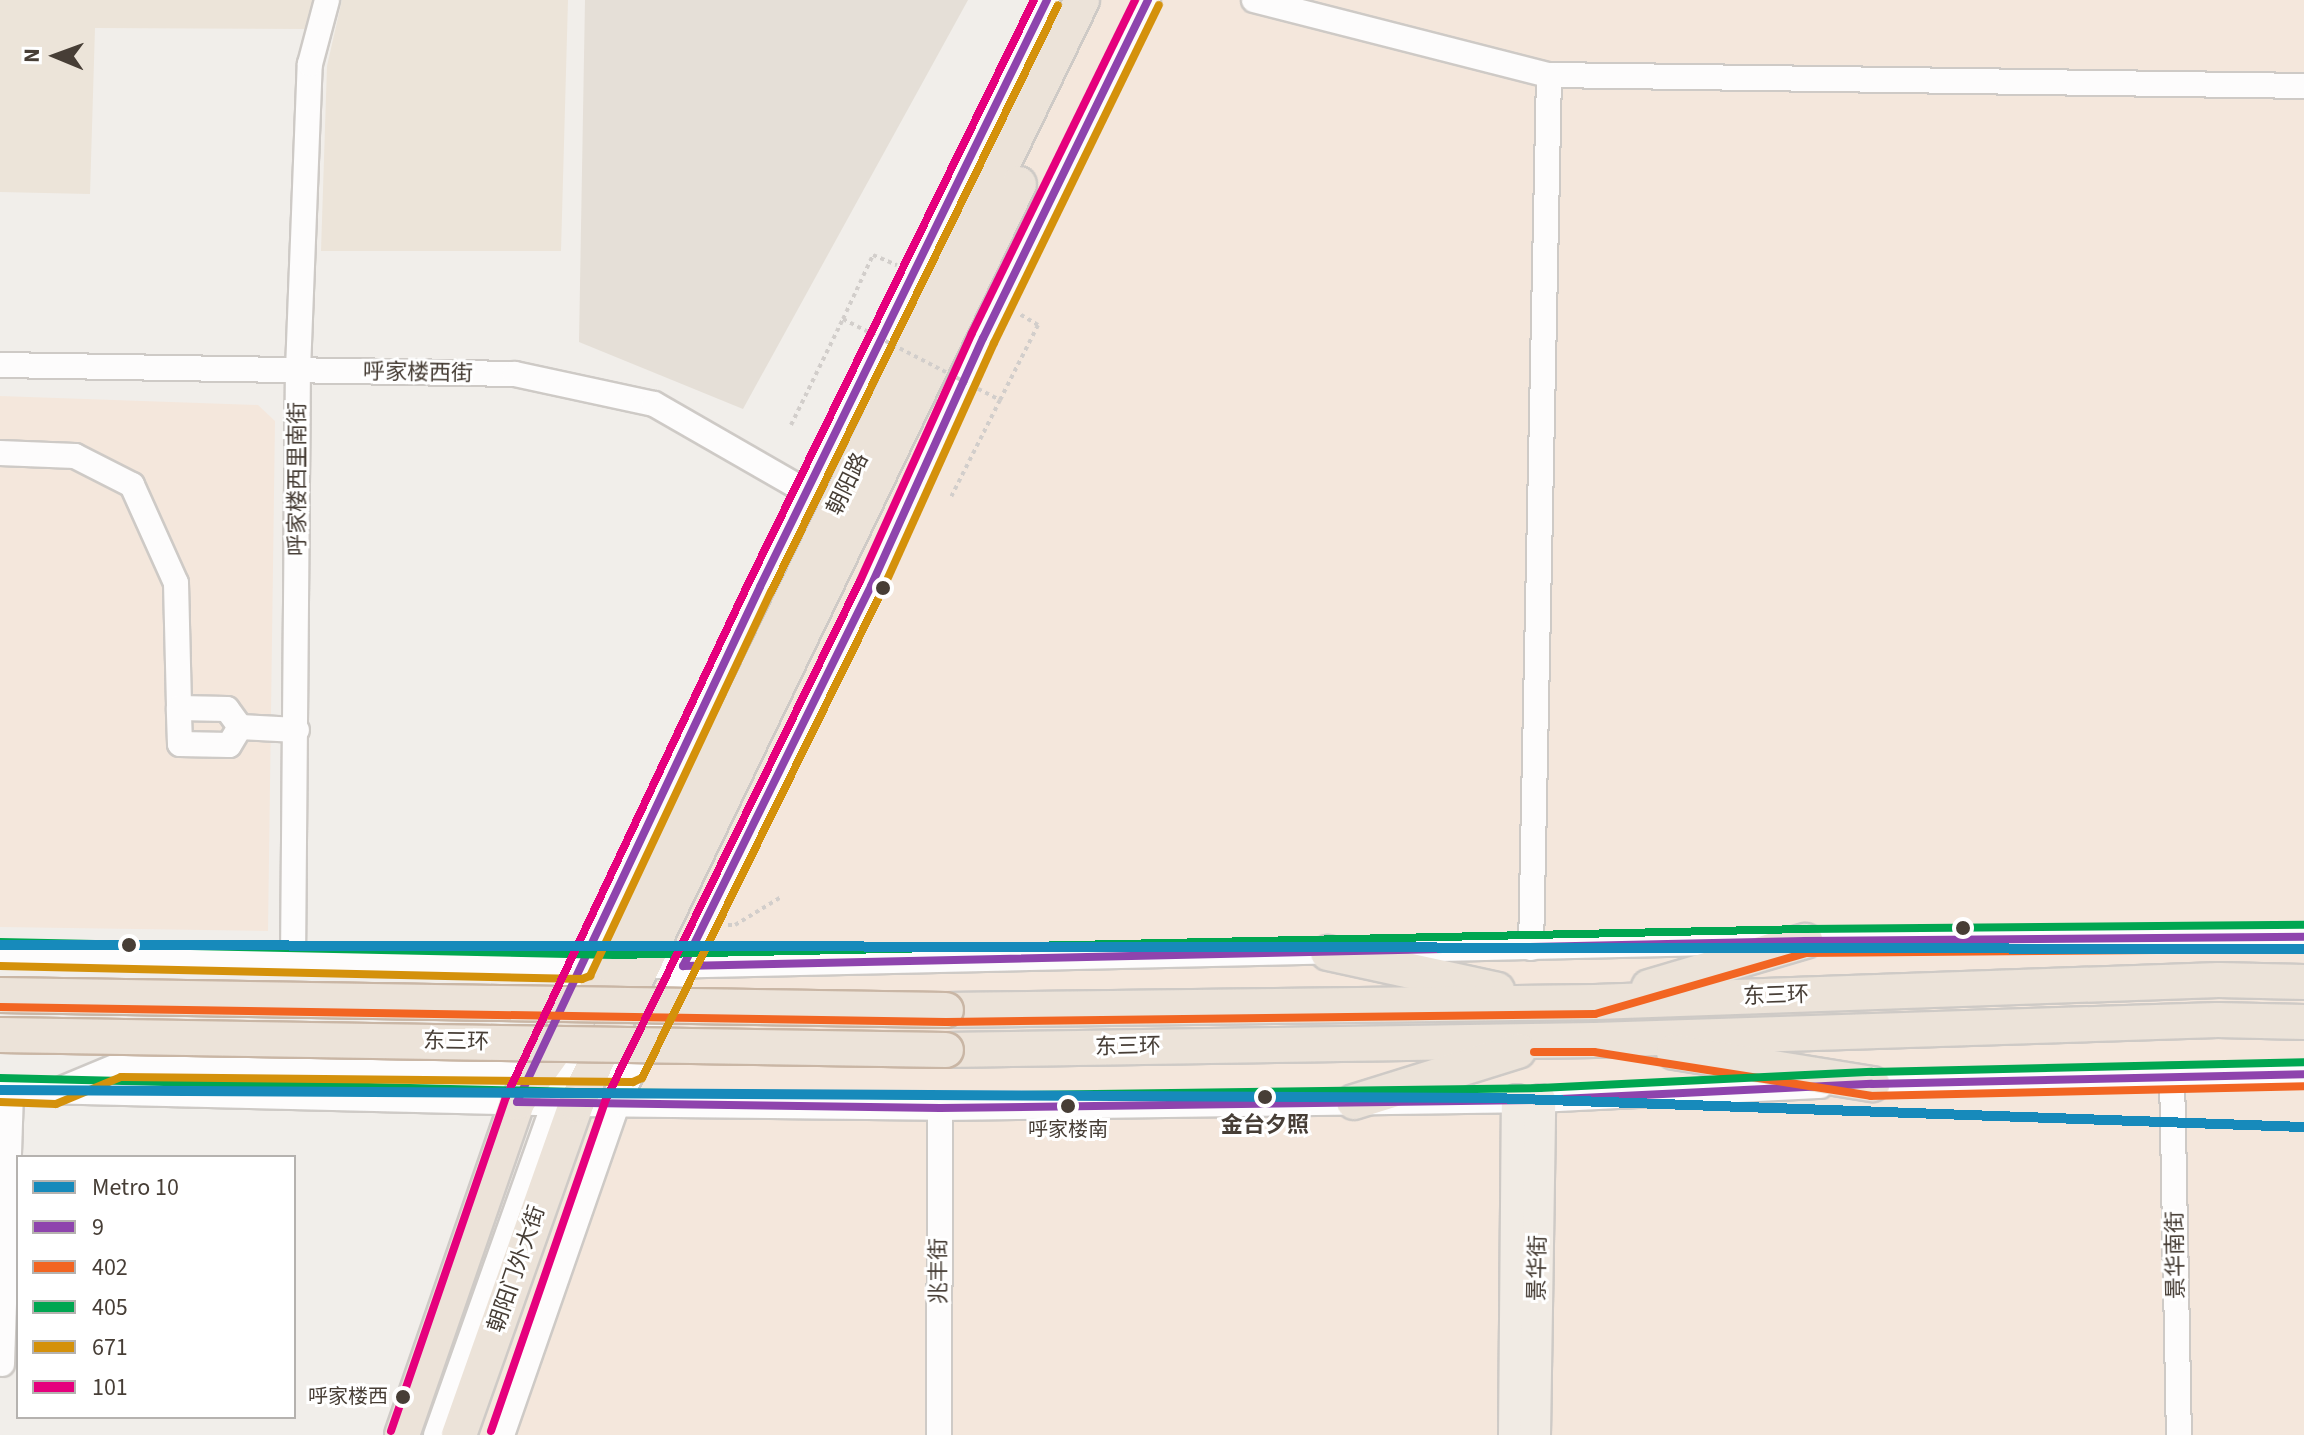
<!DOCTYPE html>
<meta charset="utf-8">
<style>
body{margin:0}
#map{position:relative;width:2304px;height:1435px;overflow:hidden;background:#f1eeea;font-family:"Source Sans 3","Noto Sans SC",sans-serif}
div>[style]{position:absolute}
.residential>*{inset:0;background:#e5dfd7}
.commercial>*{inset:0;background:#f4e7dc}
.education>*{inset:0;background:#ece4d9}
.path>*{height:4px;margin-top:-2px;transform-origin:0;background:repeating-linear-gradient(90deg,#d2cecb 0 4px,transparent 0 8px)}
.roads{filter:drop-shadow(2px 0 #cecac6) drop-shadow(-2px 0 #cecac6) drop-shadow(0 2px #cecac6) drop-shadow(0 -2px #cecac6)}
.minor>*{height:24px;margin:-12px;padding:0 12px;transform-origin:12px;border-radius:12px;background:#fdfcfc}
.major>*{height:30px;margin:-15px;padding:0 15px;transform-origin:15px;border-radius:15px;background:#f1ebe4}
.highway>*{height:34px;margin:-17px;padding:0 17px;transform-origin:17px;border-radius:17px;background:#ece3d9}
.path-bridge>*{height:4px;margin-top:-2px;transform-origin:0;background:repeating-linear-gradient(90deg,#d2cecb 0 4px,transparent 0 8px)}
.bridges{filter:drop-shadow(2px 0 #c9b6a5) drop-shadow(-2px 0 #c9b6a5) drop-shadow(0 2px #c9b6a5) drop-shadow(0 -2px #c9b6a5)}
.highway-bridge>*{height:34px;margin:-17px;padding:0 17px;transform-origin:17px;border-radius:17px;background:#ece3d9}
.bus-1>*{height:8px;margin:-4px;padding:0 4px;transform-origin:4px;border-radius:4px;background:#8e44ad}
.bus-2>*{height:8px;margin:-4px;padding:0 4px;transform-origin:4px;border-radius:4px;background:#f26522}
.bus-3>*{height:8px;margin:-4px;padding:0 4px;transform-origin:4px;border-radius:4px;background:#00a651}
.bus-4>*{height:8px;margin:-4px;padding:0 4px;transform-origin:4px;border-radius:4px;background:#d4910b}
.bus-5>*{height:8px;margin:-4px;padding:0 4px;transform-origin:4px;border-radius:4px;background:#e5007d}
.metro-1>*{height:10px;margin:-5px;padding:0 5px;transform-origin:5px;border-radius:5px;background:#178abb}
.dots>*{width:22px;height:22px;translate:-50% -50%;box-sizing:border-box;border:4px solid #fff;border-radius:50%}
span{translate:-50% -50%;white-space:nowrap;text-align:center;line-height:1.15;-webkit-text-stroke:6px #fff;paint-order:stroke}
.bus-label{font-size:20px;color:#473e36}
.right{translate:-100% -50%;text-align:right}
.street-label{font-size:22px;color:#473e36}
.stop-label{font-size:22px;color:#473e36;font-weight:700}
.legend{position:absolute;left:16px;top:1155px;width:280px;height:264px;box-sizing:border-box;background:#fff;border:2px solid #b5b2af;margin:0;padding:10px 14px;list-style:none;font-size:24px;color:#473e36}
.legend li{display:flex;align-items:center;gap:16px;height:40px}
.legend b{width:40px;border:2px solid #b5b2af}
.north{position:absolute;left:16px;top:16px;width:80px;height:80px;-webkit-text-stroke:6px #fff;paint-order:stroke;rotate:271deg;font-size:22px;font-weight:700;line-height:32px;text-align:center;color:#473e36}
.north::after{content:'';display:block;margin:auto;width:28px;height:36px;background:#473e36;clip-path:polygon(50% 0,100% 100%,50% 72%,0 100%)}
</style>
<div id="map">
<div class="residential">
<i style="clip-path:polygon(585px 0,968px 0,743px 409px,579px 342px)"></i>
</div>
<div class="commercial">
<i style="clip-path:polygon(1066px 0,2304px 0,2304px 1435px,457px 1435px,552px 1166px)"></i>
<i style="clip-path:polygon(0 396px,258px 405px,275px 421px,268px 931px,0 927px)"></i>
</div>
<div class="education">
<i style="clip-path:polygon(0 0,313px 0,305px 29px,95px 28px,90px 194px,0 192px)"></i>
<i style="clip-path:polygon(342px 0,568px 0,561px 251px,321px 251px,327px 66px)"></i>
</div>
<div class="path">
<i style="left:843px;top:319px;width:71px;rotate:-64.9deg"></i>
<i style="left:873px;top:255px;width:26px;rotate:23deg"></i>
<i style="left:1000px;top:400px;width:84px;rotate:-63.1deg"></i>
<i style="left:1038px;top:325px;width:21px;rotate:-149deg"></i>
<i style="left:728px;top:925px;width:7px"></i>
<i style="left:735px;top:925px;width:54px;rotate:-31.3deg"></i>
</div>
<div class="roads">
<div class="minor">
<i style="left:1254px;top:0;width:304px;rotate:14.3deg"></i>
<i style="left:1549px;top:75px;width:755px;rotate:0.83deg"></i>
<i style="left:0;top:365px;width:515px;rotate:1deg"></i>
<i style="left:515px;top:374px;width:142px;rotate:12.2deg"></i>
<i style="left:654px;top:404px;width:179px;rotate:29.9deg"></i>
<i style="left:0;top:453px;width:75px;rotate:2.3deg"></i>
<i style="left:75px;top:456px;width:64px;rotate:27deg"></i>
<i style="left:132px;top:485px;width:107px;rotate:65.8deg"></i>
<i style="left:176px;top:583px;width:125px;rotate:88.6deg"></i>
<i style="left:240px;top:727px;width:21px;rotate:121deg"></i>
<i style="left:229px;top:745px;width:49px;rotate:-178.8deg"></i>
<i style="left:180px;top:744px;width:36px;rotate:-92deg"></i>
<i style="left:179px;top:708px;width:48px;rotate:1.2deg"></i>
<i style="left:227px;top:709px;width:22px;rotate:54deg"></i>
<i style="left:240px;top:727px;width:57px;rotate:3deg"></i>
<i style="left:1531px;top:948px;width:873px;rotate:-88.82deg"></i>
<i style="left:0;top:954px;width:614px;rotate:1.21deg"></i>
<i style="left:614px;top:967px;width:1191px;rotate:-1.25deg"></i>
<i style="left:1805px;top:941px;width:499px;rotate:-0.5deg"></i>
<i style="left:293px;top:961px;width:591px;rotate:-89.52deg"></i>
<i style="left:298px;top:370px;width:306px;rotate:-87.8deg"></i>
<i style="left:310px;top:64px;width:66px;rotate:-75.1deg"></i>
<i style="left:558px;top:1017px;width:475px;rotate:-64.8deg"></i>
<i style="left:760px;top:587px;width:106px;rotate:-62.5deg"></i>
<i style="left:809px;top:493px;width:547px;rotate:-64.23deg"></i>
<i style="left:2172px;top:1075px;width:360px;rotate:88.9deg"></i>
<i style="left:1858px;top:1084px;width:446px;rotate:-1.3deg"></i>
<i style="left:64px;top:1088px;width:60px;rotate:-22.7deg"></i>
<i style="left:119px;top:1065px;width:514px;rotate:0.56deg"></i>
<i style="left:0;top:1090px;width:576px;rotate:1.39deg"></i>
<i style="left:576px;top:1104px;width:364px;rotate:0.6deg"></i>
<i style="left:940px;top:1108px;width:600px;rotate:-0.76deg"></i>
<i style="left:1540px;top:1100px;width:281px;rotate:-2.9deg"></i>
<i style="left:2px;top:1364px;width:274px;rotate:-88.1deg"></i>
<i style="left:436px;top:1435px;width:366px;rotate:-70.4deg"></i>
<i style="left:502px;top:1435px;width:350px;rotate:-70.8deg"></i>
<i style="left:617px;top:1104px;width:577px;rotate:-63.88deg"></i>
<i style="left:871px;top:586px;width:272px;rotate:-65.7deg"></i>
<i style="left:983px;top:338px;width:376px;rotate:-64deg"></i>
<i style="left:939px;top:1435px;width:327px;rotate:-89.8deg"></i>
</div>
<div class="major">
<i style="left:1514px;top:1435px;width:335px;rotate:-89.5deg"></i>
<i style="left:1535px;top:1435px;width:335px;rotate:-89.1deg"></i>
</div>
<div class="highway">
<i style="left:1328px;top:953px;width:173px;rotate:12.3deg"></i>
<i style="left:1649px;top:987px;width:163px;rotate:-16.4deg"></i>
<i style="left:946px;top:1010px;width:649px;rotate:-0.71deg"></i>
<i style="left:1595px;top:1002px;width:624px;rotate:-2.02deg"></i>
<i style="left:2219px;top:980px;width:85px;rotate:1.3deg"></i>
<i style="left:946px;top:1050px;width:649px;rotate:-0.88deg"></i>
<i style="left:1595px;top:1040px;width:623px;rotate:-1.84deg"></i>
<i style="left:2218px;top:1020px;width:86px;rotate:1.3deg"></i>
<i style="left:1674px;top:1052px;width:201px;rotate:9.2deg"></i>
<i style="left:1354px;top:1102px;width:172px;rotate:-17.3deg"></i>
<i style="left:402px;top:1435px;width:352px;rotate:-70.9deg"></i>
<i style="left:517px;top:1102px;width:166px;rotate:-54.3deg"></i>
<i style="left:614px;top:967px;width:1074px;rotate:-64.17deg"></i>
<i style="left:459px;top:1435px;width:351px;rotate:-70.5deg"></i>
<i style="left:576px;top:1104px;width:1021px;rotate:-64.29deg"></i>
</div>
</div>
<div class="path-bridge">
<i style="left:791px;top:425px;width:118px;rotate:-63.9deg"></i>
<i style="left:843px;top:319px;width:177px;rotate:27.3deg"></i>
<i style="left:1000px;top:400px;width:111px;rotate:116.8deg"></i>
</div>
<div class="bridges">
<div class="highway-bridge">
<i style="left:0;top:995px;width:946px;rotate:0.91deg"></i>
<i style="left:0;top:1035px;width:946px;rotate:0.91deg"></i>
</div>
</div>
<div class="bus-1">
<i style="left:1047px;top:0;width:653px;rotate:116.06deg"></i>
<i style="left:760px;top:587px;width:569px;rotate:115.26deg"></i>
<i style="left:517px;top:1102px;width:423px;rotate:0.8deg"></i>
<i style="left:940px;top:1108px;width:600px;rotate:-0.76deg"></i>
<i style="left:1540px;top:1100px;width:332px;rotate:-2.8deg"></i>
<i style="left:1872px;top:1084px;width:432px;rotate:-1.3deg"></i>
<i style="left:1148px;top:0;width:376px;rotate:116deg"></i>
<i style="left:983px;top:338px;width:272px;rotate:114.3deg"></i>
<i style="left:871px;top:586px;width:424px;rotate:116.3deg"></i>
<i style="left:683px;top:966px;width:1122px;rotate:-1.28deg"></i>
<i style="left:1805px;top:941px;width:499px;rotate:-0.5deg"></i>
</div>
<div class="bus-2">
<i style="left:0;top:1007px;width:946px;rotate:0.91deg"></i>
<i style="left:946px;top:1022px;width:649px;rotate:-0.71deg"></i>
<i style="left:1595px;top:1014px;width:221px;rotate:-16.1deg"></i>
<i style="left:1807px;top:953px;width:497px;rotate:-0.5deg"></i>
<i style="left:1534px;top:1052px;width:60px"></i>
<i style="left:1594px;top:1052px;width:280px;rotate:9deg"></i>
<i style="left:1871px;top:1096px;width:433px;rotate:-1.3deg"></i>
</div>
<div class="bus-3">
<i style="left:0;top:942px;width:614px;rotate:1.21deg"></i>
<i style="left:614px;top:955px;width:1191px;rotate:-1.25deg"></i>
<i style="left:1805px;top:929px;width:499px;rotate:-0.5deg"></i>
<i style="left:0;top:1078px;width:576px;rotate:1.39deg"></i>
<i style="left:576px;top:1092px;width:364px;rotate:0.6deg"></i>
<i style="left:940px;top:1096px;width:600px;rotate:-0.76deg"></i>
<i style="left:1540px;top:1088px;width:332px;rotate:-2.8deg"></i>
<i style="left:1872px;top:1072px;width:432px;rotate:-1.3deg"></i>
</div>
<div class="bus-4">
<i style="left:0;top:966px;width:582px;rotate:1.28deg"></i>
<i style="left:582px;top:979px;width:9px;rotate:-21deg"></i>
<i style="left:590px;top:976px;width:425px;rotate:-64.8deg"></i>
<i style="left:771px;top:592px;width:653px;rotate:-63.94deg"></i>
<i style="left:0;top:1102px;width:56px;rotate:2deg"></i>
<i style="left:56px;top:1104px;width:70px;rotate:-22.6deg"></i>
<i style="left:121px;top:1077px;width:512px;rotate:0.56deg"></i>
<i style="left:633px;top:1082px;width:10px;rotate:-24deg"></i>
<i style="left:642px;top:1078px;width:543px;rotate:-63.77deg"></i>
<i style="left:882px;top:591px;width:272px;rotate:-65.7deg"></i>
<i style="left:994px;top:343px;width:376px;rotate:-64deg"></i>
</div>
<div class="bus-5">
<i style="left:391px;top:1431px;width:353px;rotate:-71deg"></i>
<i style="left:506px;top:1097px;width:569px;rotate:-64.74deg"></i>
<i style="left:749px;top:582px;width:648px;rotate:-63.91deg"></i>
<i style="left:491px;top:1431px;width:351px;rotate:-70.9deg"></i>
<i style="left:606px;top:1099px;width:577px;rotate:-63.88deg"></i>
<i style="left:860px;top:581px;width:272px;rotate:-65.7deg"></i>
<i style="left:972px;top:333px;width:371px;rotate:-63.9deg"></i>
</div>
<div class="metro-1">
<i style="left:0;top:945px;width:2304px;rotate:0.1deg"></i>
<i style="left:0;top:1090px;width:1493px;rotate:0.31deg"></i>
<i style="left:1493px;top:1098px;width:812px;rotate:2.05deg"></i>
</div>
<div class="dots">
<i style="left:883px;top:588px;background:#473e36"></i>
<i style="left:1963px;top:928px;background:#473e36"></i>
<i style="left:129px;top:945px;background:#473e36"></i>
<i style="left:1265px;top:1097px;background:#473e36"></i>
<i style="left:1068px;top:1106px;background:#473e36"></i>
<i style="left:403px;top:1397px;background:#473e36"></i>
</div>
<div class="bus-label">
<span style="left:1068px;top:1130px">呼家楼南</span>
<span class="right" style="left:388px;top:1397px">呼家楼西</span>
</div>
<div class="street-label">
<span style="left:418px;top:373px;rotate:1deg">呼家楼西街</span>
<span style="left:298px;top:479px;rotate:-90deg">呼家楼西里南街</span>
<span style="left:848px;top:484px;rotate:-64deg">朝阳路</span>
<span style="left:1776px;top:996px;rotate:-2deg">东三环</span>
<span style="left:456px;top:1042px;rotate:1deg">东三环</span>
<span style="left:1128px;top:1047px;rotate:-1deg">东三环</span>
<span style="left:2176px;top:1255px;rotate:-91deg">景华南街</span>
<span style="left:1538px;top:1268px;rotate:-89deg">景华街</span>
<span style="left:517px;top:1269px;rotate:-71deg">朝阳门外大街</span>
<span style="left:939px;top:1271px;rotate:-90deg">兆丰街</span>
</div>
<div class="stop-label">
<span style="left:1265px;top:1126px">金台夕照</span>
</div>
<ul class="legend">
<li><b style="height:10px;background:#178abb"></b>Metro 10</li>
<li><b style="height:10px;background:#8e44ad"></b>9</li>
<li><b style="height:10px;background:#f26522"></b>402</li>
<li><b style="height:10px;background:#00a651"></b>405</li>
<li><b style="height:10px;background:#d4910b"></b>671</li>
<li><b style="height:10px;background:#e5007d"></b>101</li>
</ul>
<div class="north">N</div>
</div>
